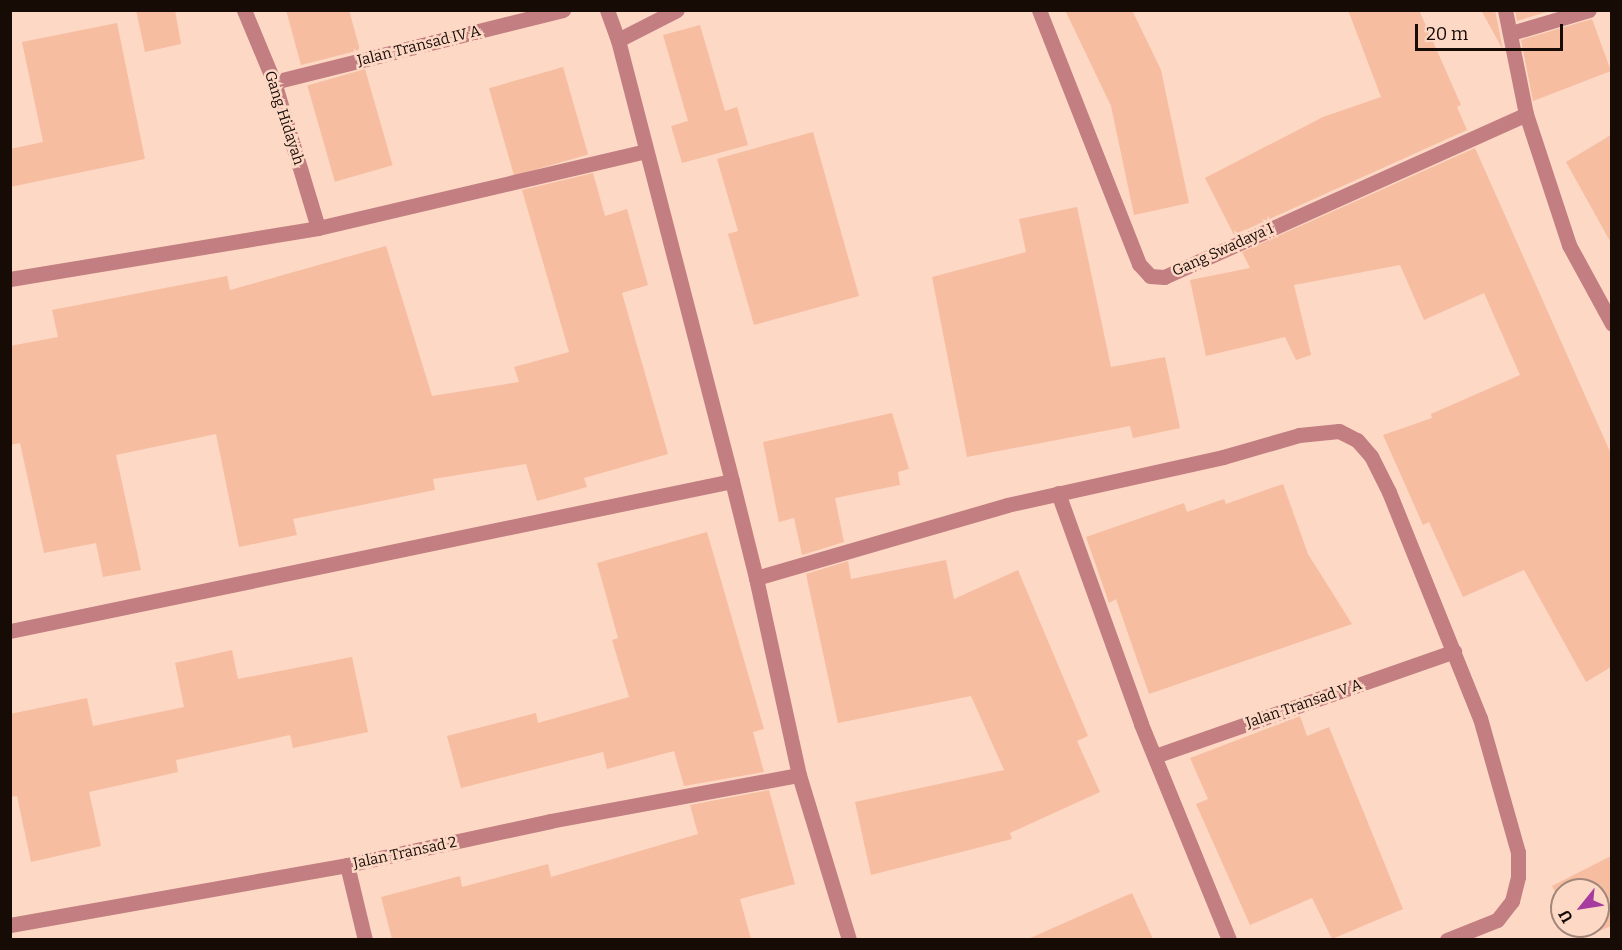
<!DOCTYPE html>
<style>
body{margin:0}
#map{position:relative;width:1622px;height:950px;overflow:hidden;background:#fdd8c5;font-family:Bitter,serif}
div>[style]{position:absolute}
.building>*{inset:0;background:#f6bda0;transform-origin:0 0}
.minor>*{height:15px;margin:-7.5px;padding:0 7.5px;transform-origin:7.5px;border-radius:7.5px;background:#c27e81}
span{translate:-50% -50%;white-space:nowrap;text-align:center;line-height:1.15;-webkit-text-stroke:5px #fdd8c5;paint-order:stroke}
.street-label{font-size:15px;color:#170b06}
.frame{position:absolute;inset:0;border:12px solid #170b06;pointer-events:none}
.north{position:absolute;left:1550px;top:878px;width:60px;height:60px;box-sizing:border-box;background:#fdd8c5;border:2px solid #a18679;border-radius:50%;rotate:240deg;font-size:16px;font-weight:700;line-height:24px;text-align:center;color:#170b06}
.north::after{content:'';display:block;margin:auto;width:21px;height:27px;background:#a63d9e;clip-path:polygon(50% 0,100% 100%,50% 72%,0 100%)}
.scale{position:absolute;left:1415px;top:24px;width:148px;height:27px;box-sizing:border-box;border:3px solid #170b06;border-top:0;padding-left:8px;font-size:18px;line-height:21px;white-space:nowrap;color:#170b06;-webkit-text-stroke:4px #fdd8c5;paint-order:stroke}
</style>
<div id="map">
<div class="building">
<i style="clip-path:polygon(136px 10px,175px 10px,181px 44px,145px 52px)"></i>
<i style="clip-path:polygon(286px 10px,349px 10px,360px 50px,301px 65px)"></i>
<i style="clip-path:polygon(1065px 10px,1132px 10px,1161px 70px,1189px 203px,1134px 215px,1111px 106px)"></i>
<i style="clip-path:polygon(1348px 10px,1419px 10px,1461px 105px,1457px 107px,1467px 130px,1234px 235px,1205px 178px,1323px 117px,1381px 97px)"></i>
<i style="clip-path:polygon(1481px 10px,1495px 10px,1503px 50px)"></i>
<i style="clip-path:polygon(1515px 10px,1553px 10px,1517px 21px)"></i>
<i style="clip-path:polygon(1592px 19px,1611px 71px,1533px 101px,1521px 40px)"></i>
<i style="clip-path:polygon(117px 23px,145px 159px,10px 187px,10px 149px,43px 142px,22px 42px)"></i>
<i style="clip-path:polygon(700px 25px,725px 111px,737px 107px,748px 145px,682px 163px,671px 126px,688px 121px,663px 35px)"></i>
<i style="left:563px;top:67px;width:91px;height:77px;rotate:74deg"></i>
<i style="left:365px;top:69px;width:100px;height:60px;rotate:74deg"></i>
<i style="clip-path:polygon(813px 132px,859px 296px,754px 325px,728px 234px,738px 231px,717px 159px)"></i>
<i style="clip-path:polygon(1611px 135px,1611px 243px,1566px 162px)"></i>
<i style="clip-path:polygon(1475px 148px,1611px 454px,1611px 667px,1586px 682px,1524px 570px,1463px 597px,1429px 522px,1423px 525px,1383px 435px,1432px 418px,1431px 414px,1520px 375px,1484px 293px,1424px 320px,1400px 265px,1294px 285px,1311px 355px,1296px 360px,1285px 337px,1206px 356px,1190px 280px,1250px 268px,1242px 252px)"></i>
<i style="clip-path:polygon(593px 173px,605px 216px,627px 209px,648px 285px,622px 293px,668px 454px,584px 478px,587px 487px,537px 501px,526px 464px,433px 479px,435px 490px,293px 519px,297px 535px,239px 547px,216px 434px,116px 455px,141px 570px,103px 577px,96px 543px,44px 553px,20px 443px,10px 445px,10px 346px,58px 337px,52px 310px,227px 276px,230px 290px,386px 246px,432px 396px,519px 382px,514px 367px,569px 352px,522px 190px)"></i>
<i style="clip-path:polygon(1077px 207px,1111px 367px,1165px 357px,1180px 428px,1133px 438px,1130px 426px,967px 457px,932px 277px,1026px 252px,1019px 219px)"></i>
<i style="clip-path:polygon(892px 413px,909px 469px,898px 472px,900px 485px,835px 498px,844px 542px,802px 555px,794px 518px,779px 522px,763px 442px)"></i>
<i style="clip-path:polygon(1283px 484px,1308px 554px,1352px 624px,1149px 694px,1116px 599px,1109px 603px,1086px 537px,1184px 503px,1187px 512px,1224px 499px,1226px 504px)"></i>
<i style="clip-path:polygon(707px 532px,764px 729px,753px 732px,764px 772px,684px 786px,674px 751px,607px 769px,603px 752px,461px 788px,447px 736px,536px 713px,538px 723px,629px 697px,612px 640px,618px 638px,597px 563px)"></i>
<i style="clip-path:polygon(946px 560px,954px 599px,1018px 570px,1088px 736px,1077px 741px,1100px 792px,1010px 833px,1012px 839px,871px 875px,855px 802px,1004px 770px,971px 696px,838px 723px,806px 574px,848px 561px,851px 579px)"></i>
<i style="clip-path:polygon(232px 650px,238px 679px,352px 657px,368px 732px,293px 748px,290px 735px,176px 760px,178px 772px,89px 792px,101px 846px,31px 862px,17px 796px,10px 797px,10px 714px,87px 698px,93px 726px,184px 707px,175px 663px)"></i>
<i style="clip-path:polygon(1300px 716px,1307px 736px,1329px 727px,1403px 909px,1332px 939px,1312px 898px,1250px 925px,1196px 804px,1208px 799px,1190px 758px)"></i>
<i style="clip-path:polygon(769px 790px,795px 884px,740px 899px,751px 939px,392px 939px,381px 897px,460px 876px,462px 887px,548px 864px,551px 877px,698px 834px,690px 805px)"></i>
<i style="clip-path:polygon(1611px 856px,1611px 926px,1580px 939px,1573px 926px,1598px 926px,1598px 890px,1562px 890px,1562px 905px,1552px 886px)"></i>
<i style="clip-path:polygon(1132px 893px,1153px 939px,1028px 939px)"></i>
</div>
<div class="minor">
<i style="left:244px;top:10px;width:78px;rotate:67.4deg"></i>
<i style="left:274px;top:82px;width:152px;rotate:73.2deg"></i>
<i style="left:607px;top:10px;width:32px;rotate:70deg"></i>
<i style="left:1039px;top:10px;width:273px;rotate:68.5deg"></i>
<i style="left:1139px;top:264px;width:16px;rotate:47deg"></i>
<i style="left:1150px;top:276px;width:14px;rotate:4deg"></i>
<i style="left:1164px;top:277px;width:397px;rotate:-24.2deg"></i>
<i style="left:1505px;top:10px;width:106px;rotate:78.6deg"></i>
<i style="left:1526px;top:114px;width:138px;rotate:71.8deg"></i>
<i style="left:1569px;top:245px;width:90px;rotate:61.4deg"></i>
<i style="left:1511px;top:33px;width:81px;rotate:-16.4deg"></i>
<i style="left:274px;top:82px;width:298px;rotate:-14deg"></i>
<i style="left:10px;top:279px;width:312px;rotate:-9.4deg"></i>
<i style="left:318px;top:228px;width:337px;rotate:-13.2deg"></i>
<i style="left:732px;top:481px;width:100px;rotate:76.1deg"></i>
<i style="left:756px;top:578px;width:261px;rotate:-16.2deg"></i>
<i style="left:1007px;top:505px;width:221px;rotate:-12.5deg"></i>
<i style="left:1223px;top:457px;width:79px;rotate:-16.1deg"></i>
<i style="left:1299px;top:435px;width:40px;rotate:-5.7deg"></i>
<i style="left:1339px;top:431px;width:20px;rotate:27deg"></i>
<i style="left:1357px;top:440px;width:21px;rotate:49deg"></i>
<i style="left:1371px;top:456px;width:40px;rotate:63.4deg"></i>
<i style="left:1389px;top:492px;width:244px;rotate:68.1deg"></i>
<i style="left:1480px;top:718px;width:139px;rotate:74.2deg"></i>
<i style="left:1518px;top:852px;width:25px;rotate:90deg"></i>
<i style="left:1518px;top:877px;width:25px;rotate:104deg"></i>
<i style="left:1512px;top:901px;width:24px;rotate:128deg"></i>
<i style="left:1497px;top:920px;width:54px;rotate:158.2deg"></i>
<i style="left:1058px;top:493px;width:245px;rotate:70.2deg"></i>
<i style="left:1141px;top:724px;width:233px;rotate:67.8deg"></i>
<i style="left:756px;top:578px;width:202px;rotate:77.7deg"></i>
<i style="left:799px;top:775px;width:172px;rotate:73.1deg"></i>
<i style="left:10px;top:631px;width:737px;rotate:-11.74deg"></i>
<i style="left:732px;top:481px;width:455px;rotate:-104.5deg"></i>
<i style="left:618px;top:40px;width:66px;rotate:-27deg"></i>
<i style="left:1155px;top:756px;width:317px;rotate:-19.3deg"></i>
<i style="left:347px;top:865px;width:77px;rotate:76.5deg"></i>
<i style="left:10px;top:925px;width:342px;rotate:-10.1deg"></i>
<i style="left:347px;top:865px;width:208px;rotate:-12.2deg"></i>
<i style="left:550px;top:821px;width:253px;rotate:-10.5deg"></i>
</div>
<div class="street-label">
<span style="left:419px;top:46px;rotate:-14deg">Jalan Transad IV A</span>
<span style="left:284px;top:118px;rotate:72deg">Gang Hidayah</span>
<span style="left:1223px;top:250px;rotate:-24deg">Gang Swadaya I</span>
<span style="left:1304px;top:704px;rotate:-19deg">Jalan Transad V A</span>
<span style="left:405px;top:853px;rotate:-12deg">Jalan Transad 2</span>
</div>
<div class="frame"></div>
<div class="north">U</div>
<div class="scale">20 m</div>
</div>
